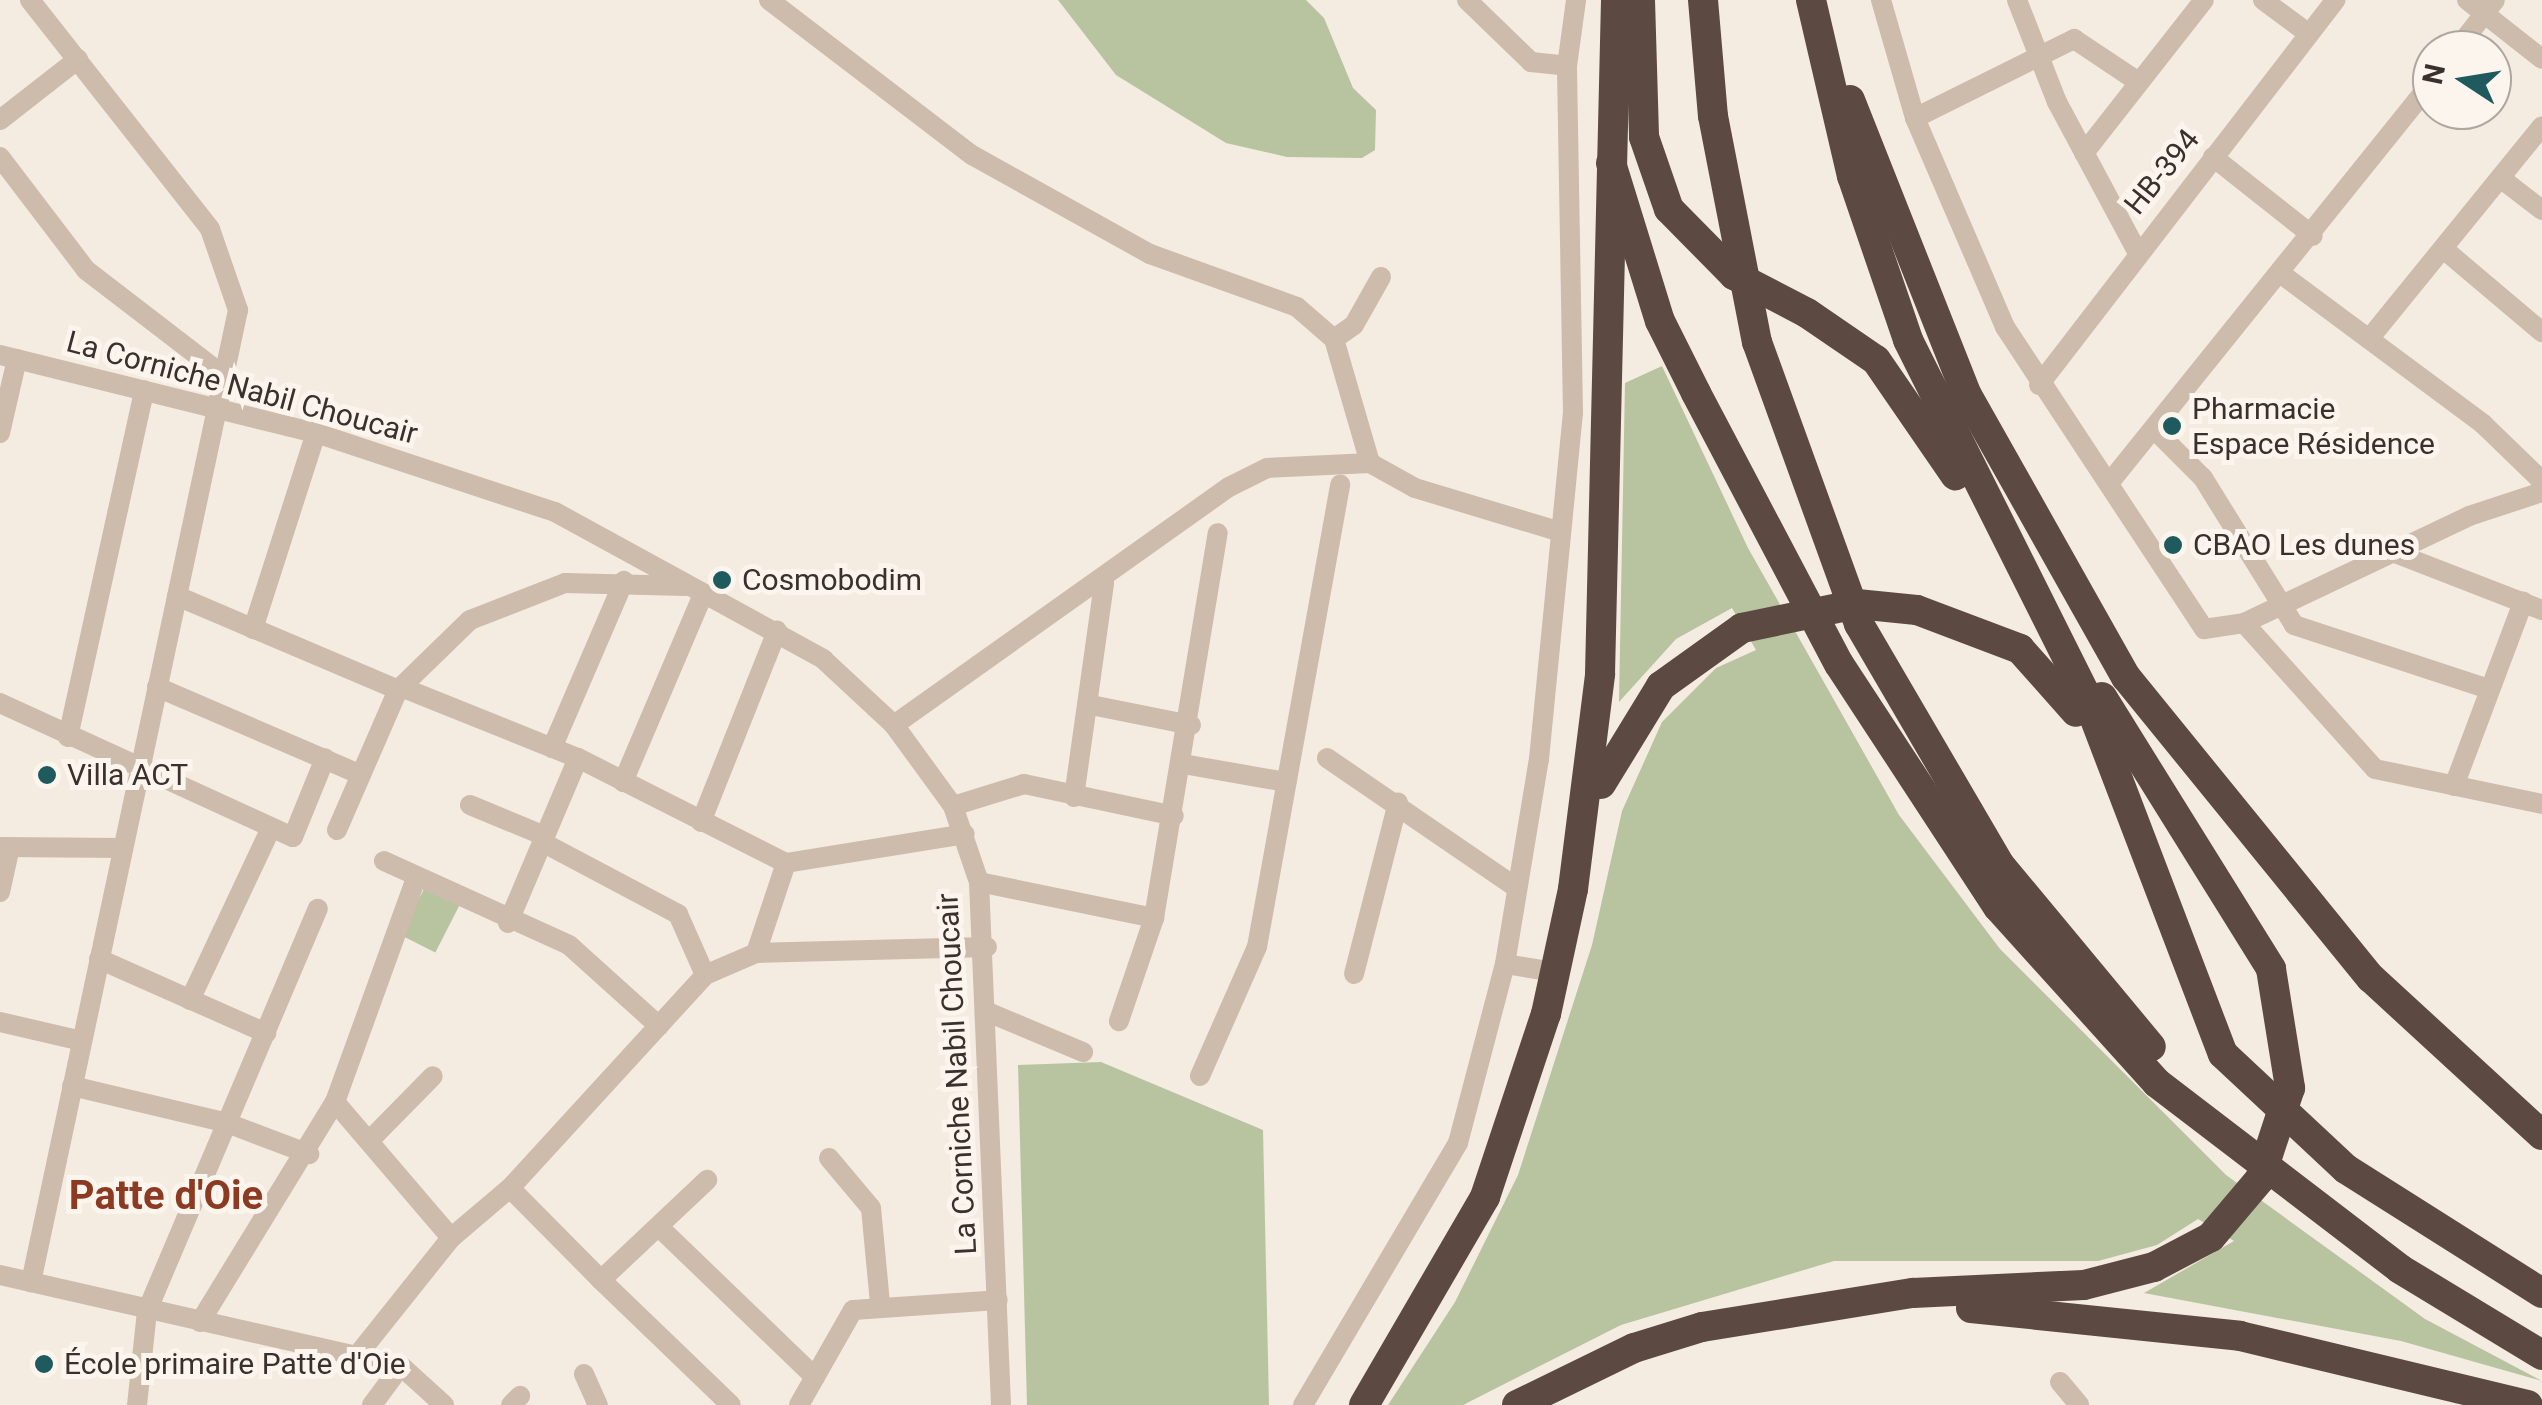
<!DOCTYPE html>
<meta charset="utf-8">
<style>
body{margin:0}
#map{position:relative;width:2542px;height:1405px;overflow:hidden;background:#f4ebe1;font-family:Roboto,sans-serif}
div>[style]{position:absolute}
.green>*{inset:0;background:#b8c4a0;transform-origin:0 0}
.minor>*{height:20px;margin:-10px;padding:0 10px;transform-origin:10px;border-radius:10px;background:#cdbbac}
.highway>*{height:30px;margin:-15px;padding:0 15px;transform-origin:15px;border-radius:15px;background:#5c4a42}
.highway-bridge>*{height:30px;margin:-15px;padding:0 15px;transform-origin:15px;border-radius:15px;background:#5c4a42}
.dots>*{width:28px;height:28px;translate:-50% -50%;box-sizing:border-box;border:5px solid #fbf5ee;border-radius:50%}
span{translate:-50% -50%;white-space:nowrap;text-align:center;line-height:1.15;-webkit-text-stroke:10px #fbf5ee;paint-order:stroke}
.street-label{font-size:30px;color:#3b302b}
.poi-label{font-size:30px;color:#3b302b}
.left{translate:0 -50%;text-align:left}
.district-label{font-size:40px;color:#8c3b22;font-weight:700}
.north{position:absolute;left:2412px;top:30px;width:100px;height:100px;box-sizing:border-box;background:#fbf5ee;border:2px solid #aea6a0;border-radius:50%;rotate:282deg;font-size:28px;font-weight:700;line-height:40px;text-align:center;color:#3b302b}
.north::after{content:'';display:block;margin:auto;width:35px;height:45px;background:#1f5a5e;clip-path:polygon(50% 0,100% 100%,50% 72%,0 100%)}
</style>
<div id="map">
<div class="green">
<i style="clip-path:polygon(1058px 0,1306px 0,1324px 18px,1353px 88px,1376px 110px,1375px 150px,1362px 158px,1287px 157px,1226px 143px,1116px 75px)"></i>
<i style="clip-path:polygon(1662px 366px,1748px 548px,1899px 815px,2000px 949px,2226px 1175px,2425px 1319px,2542px 1381px,2401px 1341px,2144px 1293px,2234px 1241px,2198px 1219px,2157px 1245px,2098px 1261px,1834px 1261px,1621px 1325px,1463px 1405px,1388px 1405px,1455px 1302px,1518px 1175px,1592px 945px,1622px 811px,1662px 722px,1716px 668px,1756px 650px,1732px 608px,1676px 639px,1619px 702px,1625px 383px)"></i>
<i style="left:426px;top:885px;width:39px;height:56px;rotate:27deg"></i>
<i style="clip-path:polygon(1101px 1062px,1263px 1130px,1269px 1405px,1027px 1405px,1018px 1065px)"></i>
</div>
<div class="minor">
<i style="left:30px;top:0;width:291px;rotate:51.8deg"></i>
<i style="left:210px;top:229px;width:86px;rotate:70.9deg"></i>
<i style="left:238px;top:310px;width:994px;rotate:102.02deg"></i>
<i style="left:769px;top:0;width:255px;rotate:37.4deg"></i>
<i style="left:972px;top:155px;width:204px;rotate:29.1deg"></i>
<i style="left:1150px;top:254px;width:156px;rotate:19.8deg"></i>
<i style="left:1297px;top:307px;width:49px;rotate:40.9deg"></i>
<i style="left:1467px;top:0;width:89px;rotate:44.1deg"></i>
<i style="left:1531px;top:62px;width:36px;rotate:6deg"></i>
<i style="left:1881px;top:0;width:123px;rotate:73.9deg"></i>
<i style="left:1915px;top:118px;width:228px;rotate:66.7deg"></i>
<i style="left:2005px;top:327px;width:362px;rotate:56.6deg"></i>
<i style="left:2204px;top:629px;width:40px;rotate:-8.5deg"></i>
<i style="left:2244px;top:623px;width:249px;rotate:-25.4deg"></i>
<i style="left:2469px;top:516px;width:77px;rotate:-18.2deg"></i>
<i style="left:2017px;top:0;width:110px;rotate:68.6deg"></i>
<i style="left:2057px;top:102px;width:169px;rotate:61.8deg"></i>
<i style="left:2263px;top:0;width:57px;rotate:36.5deg"></i>
<i style="left:2467px;top:0;width:95px;rotate:38.2deg"></i>
<i style="left:2456px;top:50px;width:63px;rotate:-52deg"></i>
<i style="left:1915px;top:118px;width:178px;rotate:-26.4deg"></i>
<i style="left:2074px;top:39px;width:76px;rotate:33.7deg"></i>
<i style="left:0;top:120px;width:99px;rotate:-38deg"></i>
<i style="left:2084px;top:153px;width:194px;rotate:-51.9deg"></i>
<i style="left:0;top:157px;width:142px;rotate:52.7deg"></i>
<i style="left:86px;top:270px;width:173px;rotate:37.5deg"></i>
<i style="left:2213px;top:157px;width:127px;rotate:38.3deg"></i>
<i style="left:2503px;top:180px;width:49px;rotate:37.6deg"></i>
<i style="left:2446px;top:251px;width:126px;rotate:40.2deg"></i>
<i style="left:2284px;top:276px;width:248px;rotate:36.6deg"></i>
<i style="left:2483px;top:424px;width:82px;rotate:44deg"></i>
<i style="left:1381px;top:277px;width:55px;rotate:119.4deg"></i>
<i style="left:1354px;top:325px;width:24px;rotate:145deg"></i>
<i style="left:1334px;top:339px;width:129px;rotate:73.8deg"></i>
<i style="left:1370px;top:463px;width:51px;rotate:29.1deg"></i>
<i style="left:1415px;top:488px;width:152px;rotate:16.8deg"></i>
<i style="left:2369px;top:339px;width:274px;rotate:-50.9deg"></i>
<i style="left:0;top:355px;width:325px;rotate:13.9deg"></i>
<i style="left:316px;top:433px;width:252px;rotate:18.3deg"></i>
<i style="left:555px;top:512px;width:306px;rotate:28.7deg"></i>
<i style="left:823px;top:659px;width:97px;rotate:42.9deg"></i>
<i style="left:894px;top:725px;width:100px;rotate:53.9deg"></i>
<i style="left:953px;top:806px;width:80px;rotate:71.1deg"></i>
<i style="left:979px;top:882px;width:523px;rotate:87.59deg"></i>
<i style="left:2039px;top:385px;width:486px;rotate:-52.4deg"></i>
<i style="left:2157px;top:432px;width:65px;rotate:45deg"></i>
<i style="left:2203px;top:478px;width:173px;rotate:58.2deg"></i>
<i style="left:2294px;top:625px;width:205px;rotate:18.2deg"></i>
<i style="left:0;top:433px;width:76px;rotate:-77.1deg"></i>
<i style="left:2110px;top:482px;width:514px;rotate:-51.17deg"></i>
<i style="left:2395px;top:553px;width:158px;rotate:21.2deg"></i>
<i style="left:177px;top:596px;width:240px;rotate:23deg"></i>
<i style="left:2244px;top:623px;width:196px;rotate:48.1deg"></i>
<i style="left:2375px;top:769px;width:171px;rotate:11.8deg"></i>
<i style="left:253px;top:629px;width:206px;rotate:-72.2deg"></i>
<i style="left:157px;top:687px;width:222px;rotate:23.3deg"></i>
<i style="left:401px;top:687px;width:191px;rotate:21.9deg"></i>
<i style="left:578px;top:758px;width:233px;rotate:26.8deg"></i>
<i style="left:786px;top:863px;width:181px;rotate:-9.2deg"></i>
<i style="left:0;top:703px;width:322px;rotate:24.6deg"></i>
<i style="left:293px;top:837px;width:85px;rotate:-67.9deg"></i>
<i style="left:1091px;top:705px;width:102px;rotate:11.3deg"></i>
<i style="left:894px;top:725px;width:411px;rotate:-35.4deg"></i>
<i style="left:1229px;top:487px;width:42px;rotate:-26.6deg"></i>
<i style="left:1267px;top:468px;width:103px;rotate:-2.8deg"></i>
<i style="left:68px;top:737px;width:355px;rotate:-77.6deg"></i>
<i style="left:552px;top:748px;width:182px;rotate:-66.7deg"></i>
<i style="left:1327px;top:758px;width:227px;rotate:34.4deg"></i>
<i style="left:1183px;top:764px;width:105px;rotate:9.9deg"></i>
<i style="left:623px;top:782px;width:204px;rotate:-66.9deg"></i>
<i style="left:2454px;top:786px;width:197px;rotate:-69.4deg"></i>
<i style="left:1074px;top:797px;width:216px;rotate:-82deg"></i>
<i style="left:470px;top:805px;width:81px;rotate:22.5deg"></i>
<i style="left:953px;top:806px;width:74px;rotate:-17.2deg"></i>
<i style="left:1024px;top:784px;width:153px;rotate:12deg"></i>
<i style="left:701px;top:822px;width:206px;rotate:-68.3deg"></i>
<i style="left:337px;top:830px;width:153px;rotate:-66.5deg"></i>
<i style="left:398px;top:690px;width:100px;rotate:-44.2deg"></i>
<i style="left:470px;top:620px;width:102px;rotate:-21.3deg"></i>
<i style="left:565px;top:583px;width:121px;rotate:1.4deg"></i>
<i style="left:542px;top:842px;width:154px;rotate:27.9deg"></i>
<i style="left:678px;top:914px;width:67px;rotate:66.1deg"></i>
<i style="left:0;top:847px;width:123px;rotate:0.5deg"></i>
<i style="left:384px;top:861px;width:203px;rotate:24.4deg"></i>
<i style="left:569px;top:945px;width:121px;rotate:42deg"></i>
<i style="left:979px;top:882px;width:179px;rotate:11.6deg"></i>
<i style="left:1154px;top:918px;width:109px;rotate:108.8deg"></i>
<i style="left:0;top:892px;width:46px;rotate:-77.5deg"></i>
<i style="left:1154px;top:918px;width:390px;rotate:-80.6deg"></i>
<i style="left:508px;top:923px;width:179px;rotate:-67deg"></i>
<i style="left:756px;top:953px;width:95px;rotate:-71.6deg"></i>
<i style="left:99px;top:959px;width:183px;rotate:23.9deg"></i>
<i style="left:1505px;top:964px;width:51px;rotate:9.1deg"></i>
<i style="left:1354px;top:974px;width:177px;rotate:-75.6deg"></i>
<i style="left:190px;top:1000px;width:188px;rotate:-64.8deg"></i>
<i style="left:990px;top:1013px;width:101px;rotate:22.8deg"></i>
<i style="left:0;top:1022px;width:84px;rotate:13deg"></i>
<i style="left:1200px;top:1076px;width:141px;rotate:-66.2deg"></i>
<i style="left:1257px;top:947px;width:470px;rotate:-79.8deg"></i>
<i style="left:72px;top:1086px;width:159px;rotate:13.4deg"></i>
<i style="left:227px;top:1123px;width:88px;rotate:20.7deg"></i>
<i style="left:335px;top:1102px;width:179px;rotate:49.5deg"></i>
<i style="left:371px;top:1139px;width:88px;rotate:-45.5deg"></i>
<i style="left:829px;top:1158px;width:65px;rotate:50deg"></i>
<i style="left:871px;top:1208px;width:95px;rotate:84.6deg"></i>
<i style="left:510px;top:1188px;width:129px;rotate:45.3deg"></i>
<i style="left:601px;top:1280px;width:146px;rotate:-43.3deg"></i>
<i style="left:660px;top:1228px;width:215px;rotate:43.9deg"></i>
<i style="left:0;top:1275px;width:411px;rotate:12.8deg"></i>
<i style="left:401px;top:1366px;width:58px;rotate:42.2deg"></i>
<i style="left:601px;top:1280px;width:180px;rotate:43.9deg"></i>
<i style="left:200px;top:1322px;width:258px;rotate:-58.5deg"></i>
<i style="left:335px;top:1102px;width:238px;rotate:-70.1deg"></i>
<i style="left:356px;top:1357px;width:152px;rotate:-51.4deg"></i>
<i style="left:451px;top:1238px;width:77px;rotate:-40.3deg"></i>
<i style="left:510px;top:1188px;width:289px;rotate:-47.5deg"></i>
<i style="left:705px;top:975px;width:56px;rotate:-23.3deg"></i>
<i style="left:756px;top:953px;width:231px;rotate:-1.5deg"></i>
<i style="left:584px;top:1374px;width:34px;rotate:66deg"></i>
<i style="left:2060px;top:1382px;width:30px;rotate:50deg"></i>
<i style="left:137px;top:1405px;width:95px;rotate:-83.9deg"></i>
<i style="left:147px;top:1311px;width:437px;rotate:-67deg"></i>
<i style="left:372px;top:1405px;width:49px;rotate:-53.4deg"></i>
<i style="left:511px;top:1405px;width:13px;rotate:-45deg"></i>
<i style="left:799px;top:1405px;width:109px;rotate:-60.4deg"></i>
<i style="left:853px;top:1310px;width:145px;rotate:-3.9deg"></i>
<i style="left:1303px;top:1405px;width:304px;rotate:-59.4deg"></i>
<i style="left:1458px;top:1143px;width:185px;rotate:-75.3deg"></i>
<i style="left:1505px;top:964px;width:208px;rotate:-80.6deg"></i>
<i style="left:1539px;top:759px;width:348px;rotate:-84.4deg"></i>
<i style="left:1573px;top:413px;width:347px;rotate:-91deg"></i>
<i style="left:1567px;top:66px;width:67px;rotate:-82.2deg"></i>
</div>
<div class="highway">
<i style="left:1640px;top:0;width:137px;rotate:88.3deg"></i>
<i style="left:1644px;top:137px;width:76px;rotate:70.9deg"></i>
<i style="left:1703px;top:0;width:116px;rotate:85.1deg"></i>
<i style="left:1713px;top:116px;width:230px;rotate:79deg"></i>
<i style="left:1757px;top:342px;width:300px;rotate:70.1deg"></i>
<i style="left:1859px;top:624px;width:279px;rotate:59.7deg"></i>
<i style="left:2000px;top:865px;width:236px;rotate:50.3deg"></i>
<i style="left:1811px;top:0;width:181px;rotate:76.9deg"></i>
<i style="left:1852px;top:176px;width:173px;rotate:71.1deg"></i>
<i style="left:1908px;top:340px;width:395px;rotate:63.4deg"></i>
<i style="left:2085px;top:693px;width:386px;rotate:69.1deg"></i>
<i style="left:2223px;top:1054px;width:168px;rotate:43.1deg"></i>
<i style="left:2346px;top:1169px;width:232px;rotate:32.3deg"></i>
<i style="left:1850px;top:100px;width:317px;rotate:68.4deg"></i>
<i style="left:1967px;top:395px;width:324px;rotate:60.6deg"></i>
<i style="left:2126px;top:677px;width:388px;rotate:50.9deg"></i>
<i style="left:2371px;top:978px;width:232px;rotate:42.6deg"></i>
<i style="left:1611px;top:163px;width:165px;rotate:72.8deg"></i>
<i style="left:1660px;top:321px;width:80px;rotate:63.4deg"></i>
<i style="left:1696px;top:393px;width:306px;rotate:62.2deg"></i>
<i style="left:1839px;top:664px;width:290px;rotate:56.8deg"></i>
<i style="left:1998px;top:907px;width:237px;rotate:47.9deg"></i>
<i style="left:2157px;top:1083px;width:306px;rotate:37.4deg"></i>
<i style="left:2400px;top:1269px;width:166px;rotate:31.2deg"></i>
<i style="left:1807px;top:313px;width:83px;rotate:34.3deg"></i>
<i style="left:1876px;top:360px;width:140px;rotate:55.5deg"></i>
<i style="left:1917px;top:610px;width:110px;rotate:20.7deg"></i>
<i style="left:2020px;top:649px;width:84px;rotate:48.4deg"></i>
<i style="left:2102px;top:697px;width:320px;rotate:58.1deg"></i>
<i style="left:2271px;top:969px;width:121px;rotate:80.9deg"></i>
<i style="left:1601px;top:784px;width:115px;rotate:-58.5deg"></i>
<i style="left:1661px;top:686px;width:100px;rotate:-35.6deg"></i>
<i style="left:1971px;top:1308px;width:270px;rotate:5.9deg"></i>
<i style="left:2240px;top:1336px;width:296px;rotate:13.5deg"></i>
<i style="left:1364px;top:1405px;width:241px;rotate:-59.8deg"></i>
<i style="left:1485px;top:1197px;width:193px;rotate:-71.6deg"></i>
<i style="left:1546px;top:1014px;width:128px;rotate:-77.8deg"></i>
<i style="left:1573px;top:889px;width:217px;rotate:-82.8deg"></i>
<i style="left:1600px;top:674px;width:674px;rotate:-88.64deg"></i>
<i style="left:1517px;top:1405px;width:130px;rotate:-26deg"></i>
<i style="left:1634px;top:1348px;width:71px;rotate:-17.2deg"></i>
<i style="left:1702px;top:1327px;width:214px;rotate:-9.2deg"></i>
<i style="left:1913px;top:1293px;width:171px;rotate:-2.7deg"></i>
<i style="left:2084px;top:1285px;width:72px;rotate:-14.4deg"></i>
<i style="left:2154px;top:1267px;width:64px;rotate:-27.8deg"></i>
</div>
<div class="highway-bridge">
<i style="left:1669px;top:209px;width:93px;rotate:45.4deg"></i>
<i style="left:1734px;top:275px;width:82px;rotate:27.5deg"></i>
<i style="left:1742px;top:628px;width:117px;rotate:-11.8deg"></i>
<i style="left:1857px;top:604px;width:60px;rotate:5.7deg"></i>
<i style="left:2211px;top:1237px;width:76px;rotate:-49.8deg"></i>
<i style="left:2260px;top:1179px;width:96px;rotate:-71.8deg"></i>
</div>
<div class="dots">
<i style="left:2172px;top:426px;background:#1f5a5e"></i>
<i style="left:2173px;top:545px;background:#1f5a5e"></i>
<i style="left:722px;top:580px;background:#1f5a5e"></i>
<i style="left:47px;top:775px;background:#1f5a5e"></i>
<i style="left:44px;top:1364px;background:#1f5a5e"></i>
</div>
<div class="street-label">
<span style="left:2162px;top:172px;rotate:-51deg">HB-394</span>
<span style="left:242px;top:388px;rotate:15deg">La Corniche Nabil Choucair</span>
<span style="left:957px;top:1074px;rotate:-93deg">La Corniche Nabil Choucair</span>
</div>
<div class="poi-label">
<span class="left" style="left:2192px;top:426px">Pharmacie<br>Espace Résidence</span>
<span class="left" style="left:2193px;top:545px">CBAO Les dunes</span>
<span class="left" style="left:742px;top:580px">Cosmobodim</span>
<span class="left" style="left:67px;top:775px">Villa ACT</span>
<span class="left" style="left:64px;top:1364px">École primaire Patte d'Oie</span>
</div>
<div class="district-label">
<span style="left:166px;top:1196px">Patte d'Oie</span>
</div>
<div class="north">N</div>
</div>
